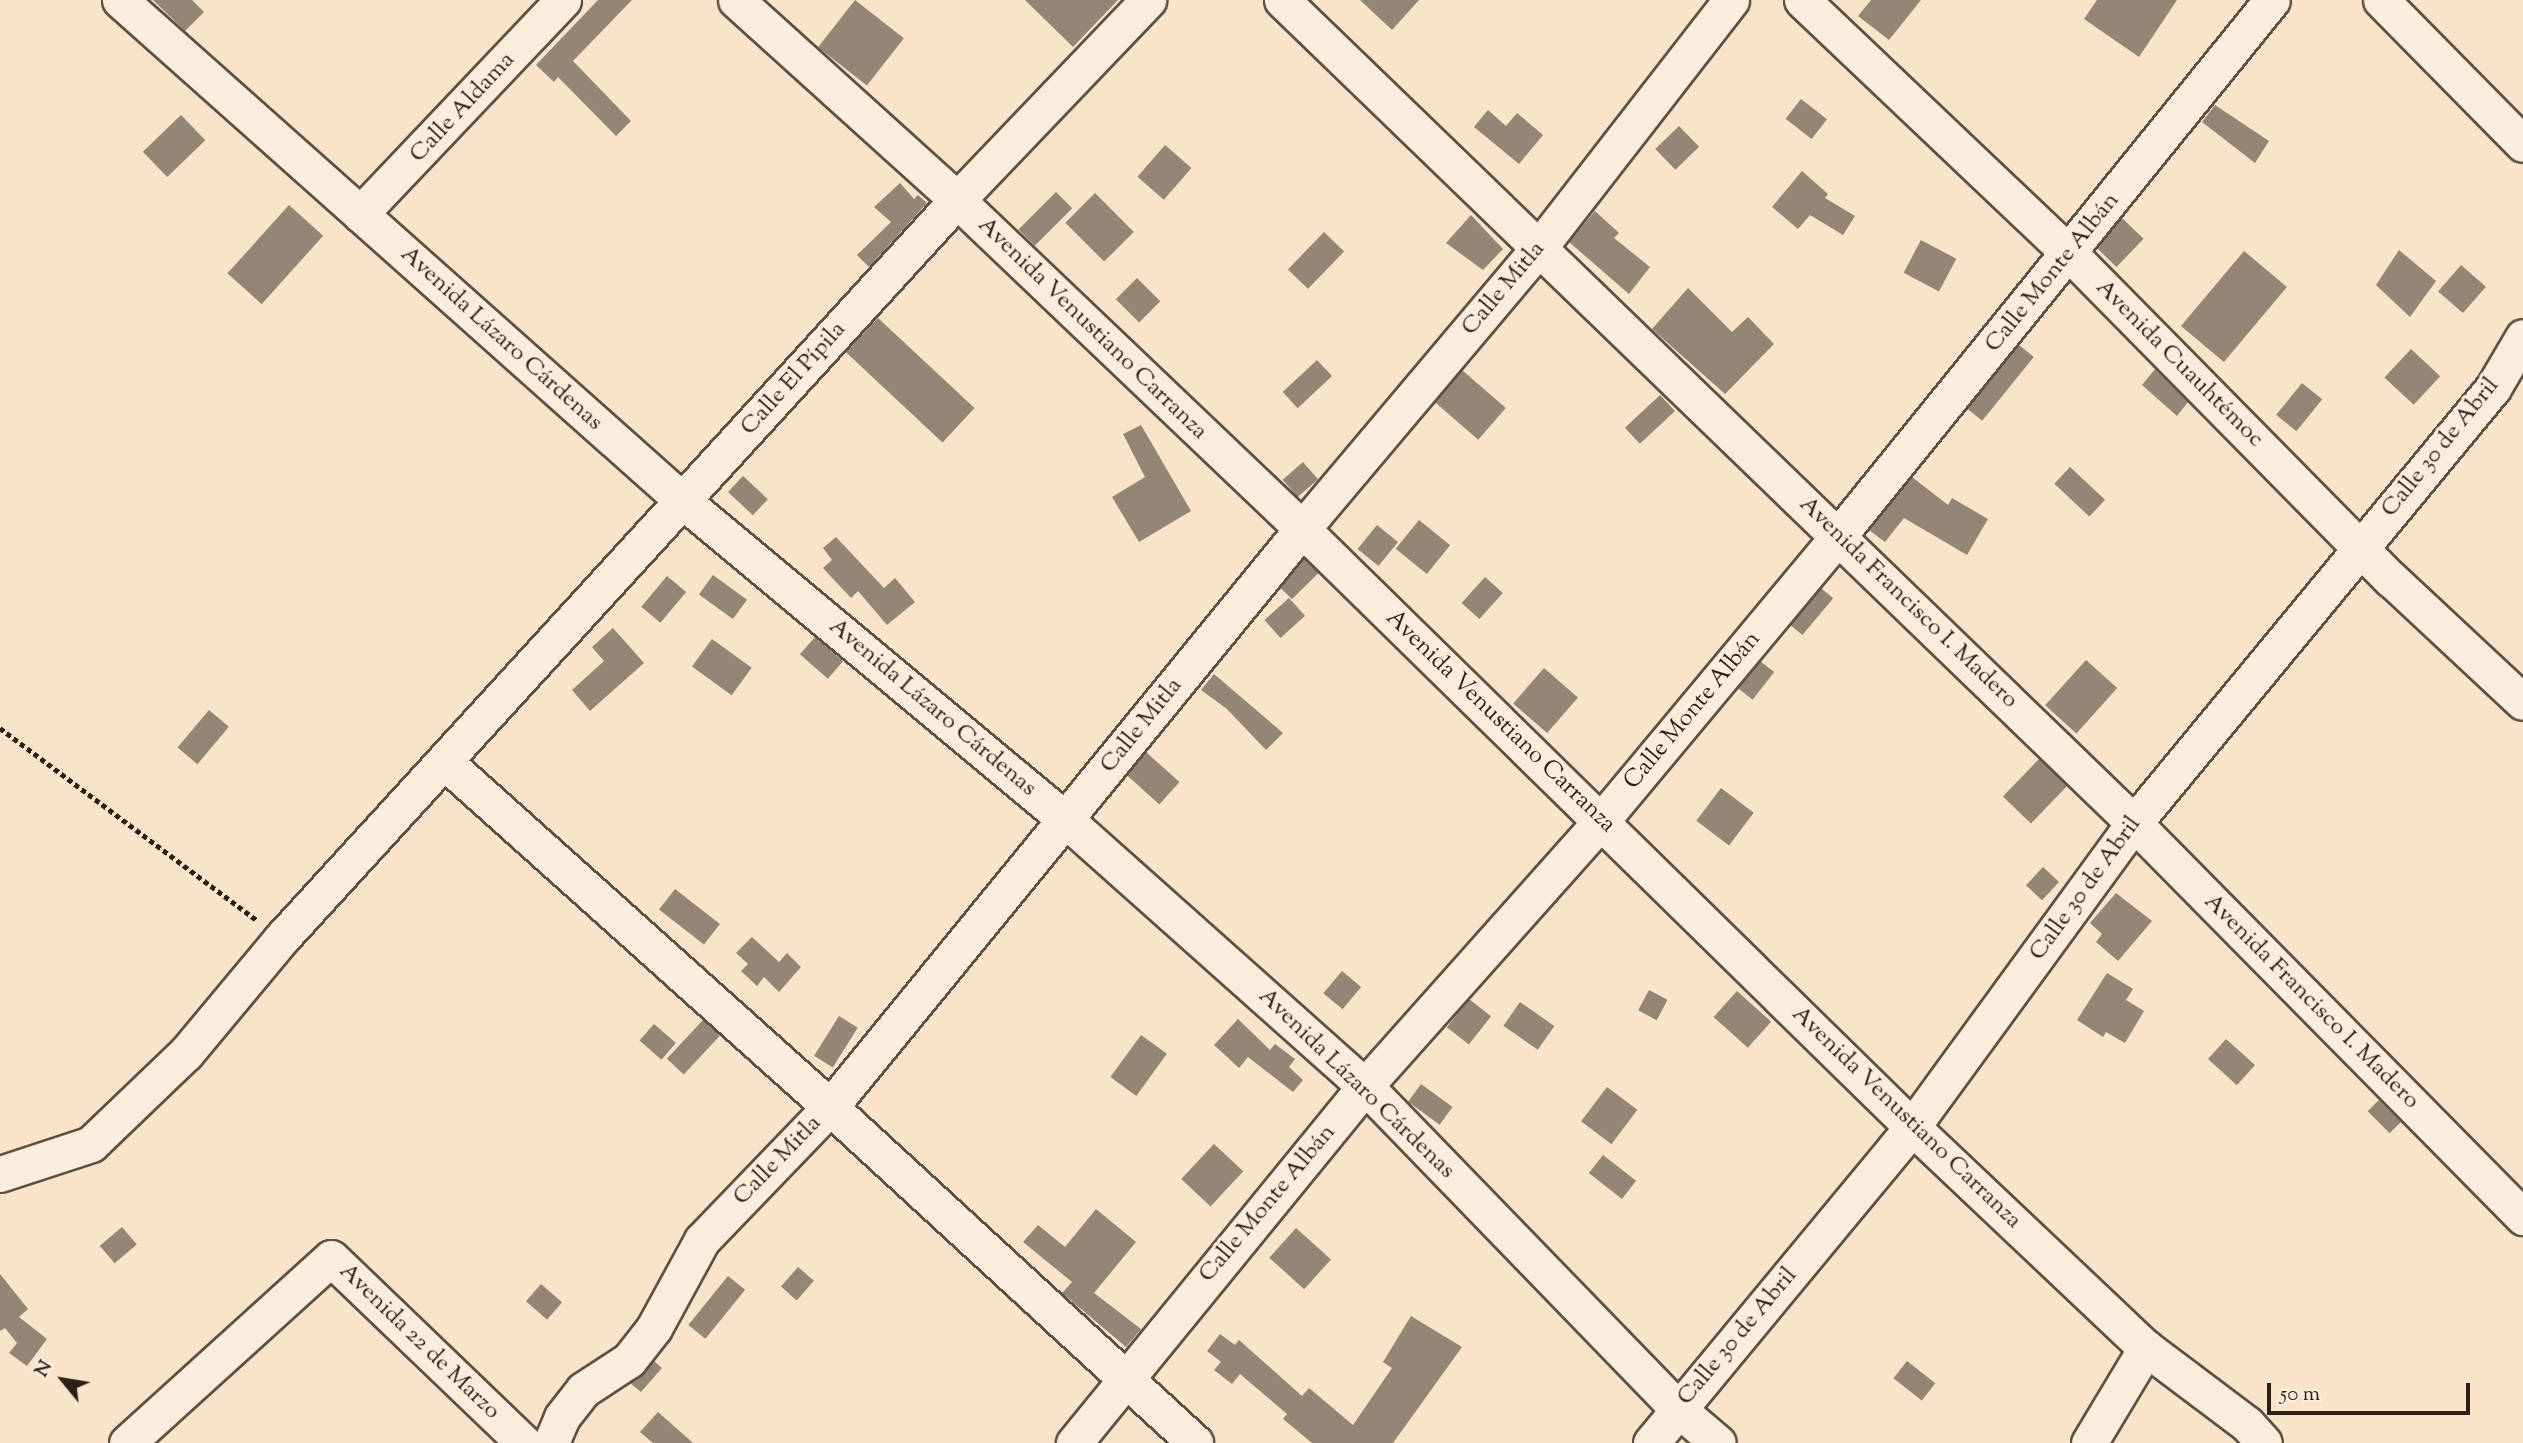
<!DOCTYPE html>
<meta charset="utf-8">
<style>
body{margin:0}
#map{position:relative;width:2523px;height:1443px;overflow:hidden;background:#f7e4c9;font-family:"Sorts Mill Goudy",serif}
div>[style]{position:absolute}
.building>*{inset:0;background:#958574;transform-origin:0 0}
.path>*{height:4.5px;margin-top:-2.25px;transform-origin:0;background:repeating-linear-gradient(90deg,#2b1f18 0 5px,transparent 0 8.5px)}
.roads{filter:drop-shadow(2px 0 #5e5044) drop-shadow(-2px 0 #5e5044) drop-shadow(0 2px #5e5044) drop-shadow(0 -2px #5e5044)}
.minor>*{height:35px;margin:-17.5px;padding:0 17.5px;transform-origin:17.5px;border-radius:17.5px;background:#faeddc}
span{translate:-50% -50%;white-space:nowrap;text-align:center;line-height:1.15;-webkit-text-stroke:6px #faeddc;paint-order:stroke}
.street-label{font-size:24px;color:#2b1f18}
.north{position:absolute;left:28px;top:1345px;width:70px;height:70px;-webkit-text-stroke:5px #faeddc;paint-order:stroke;rotate:300deg;font-size:19px;font-weight:700;line-height:28px;text-align:center;color:#2b1f18}
.north::after{content:'';display:block;margin:auto;width:24px;height:32px;background:#2b1f18;clip-path:polygon(50% 0,100% 100%,50% 72%,0 100%)}
.scale{position:absolute;left:2267px;top:1383px;width:203px;height:32px;box-sizing:border-box;border:4px solid #2b1f18;border-top:0;padding-left:9px;font-size:21px;line-height:24px;white-space:nowrap;color:#2b1f18;-webkit-text-stroke:5px #faeddc;paint-order:stroke}
</style>
<div id="map">
<div class="building">
<i style="clip-path:polygon(153px 0,192px 0,204px 12px,185px 31px)"></i>
<i style="clip-path:polygon(598px 0,632px 0,573px 61px,631px 121px,616px 136px,558px 77px,554px 82px,536px 65px)"></i>
<i style="left:855px;top:0;width:62px;height:60px;rotate:38deg"></i>
<i style="clip-path:polygon(1025px 0,1118px 0,1073px 47px)"></i>
<i style="clip-path:polygon(1360px 0,1419px 0,1392px 30px)"></i>
<i style="clip-path:polygon(1871px 0,1921px 0,1889px 40px,1858px 16px)"></i>
<i style="clip-path:polygon(2097px 0,2177px 0,2139px 57px,2084px 19px)"></i>
<i style="left:1801px;top:99px;width:33px;height:25px;rotate:38deg"></i>
<i style="clip-path:polygon(2215px 105px,2269px 141px,2255px 163px,2202px 122px)"></i>
<i style="clip-path:polygon(1488px 110px,1506px 126px,1517px 113px,1543px 135px,1519px 164px,1474px 127px)"></i>
<i style="left:181px;top:115px;width:35px;height:53px;rotate:46deg"></i>
<i style="left:1679px;top:126px;width:29px;height:33px;rotate:46deg"></i>
<i style="left:1165px;top:145px;width:35px;height:42px;rotate:41deg"></i>
<i style="clip-path:polygon(1802px 171px,1828px 194px,1825px 198px,1855px 216px,1843px 235px,1810px 215px,1798px 229px,1772px 207px)"></i>
<i style="clip-path:polygon(900px 183px,914px 199px,918px 195px,927px 203px,869px 267px,857px 255px,891px 222px,874px 207px)"></i>
<i style="left:1056px;top:192px;width:23px;height:53px;rotate:45deg"></i>
<i style="left:1095px;top:193px;width:55px;height:42px;rotate:45deg"></i>
<i style="left:289px;top:205px;width:46px;height:92px;rotate:42deg"></i>
<i style="clip-path:polygon(1595px 211px,1619px 233px,1614px 238px,1650px 267px,1629px 294px,1569px 242px)"></i>
<i style="clip-path:polygon(1471px 215px,1503px 249px,1483px 270px,1446px 243px)"></i>
<i style="left:2122px;top:218px;width:30px;height:39px;rotate:44deg"></i>
<i style="left:1324px;top:232px;width:28px;height:52px;rotate:44deg"></i>
<i style="left:1921px;top:240px;width:40px;height:37px;rotate:28deg"></i>
<i style="clip-path:polygon(2399px 250px,2436px 281px,2410px 317px,2376px 285px)"></i>
<i style="left:2244px;top:251px;width:56px;height:98px;rotate:40deg"></i>
<i style="left:2461px;top:265px;width:33px;height:35px;rotate:41deg"></i>
<i style="left:1137px;top:278px;width:33px;height:30px;rotate:45deg"></i>
<i style="clip-path:polygon(1688px 288px,1732px 332px,1748px 317px,1774px 344px,1725px 394px,1652px 329px)"></i>
<i style="left:878px;top:318px;width:132px;height:47px;rotate:43deg"></i>
<i style="left:2019px;top:345px;width:19px;height:82px;rotate:39deg"></i>
<i style="left:2411px;top:349px;width:40px;height:39px;rotate:43deg"></i>
<i style="left:1317px;top:360px;width:22px;height:47px;rotate:47deg"></i>
<i style="clip-path:polygon(2155px 369px,2188px 402px,2177px 416px,2142px 385px)"></i>
<i style="left:1462px;top:370px;width:58px;height:42px;rotate:41deg"></i>
<i style="left:2302px;top:383px;width:26px;height:41px;rotate:39deg"></i>
<i style="left:1660px;top:395px;width:22px;height:48px;rotate:47deg"></i>
<i style="clip-path:polygon(1141px 425px,1191px 511px,1139px 542px,1112px 497px,1145px 477px,1123px 434px)"></i>
<i style="left:1303px;top:462px;width:23px;height:27px;rotate:49deg"></i>
<i style="left:2070px;top:467px;width:48px;height:23px;rotate:43deg"></i>
<i style="left:743px;top:476px;width:34px;height:22px;rotate:43deg"></i>
<i style="clip-path:polygon(1912px 477px,1948px 505px,1952px 498px,1988px 519px,1967px 555px,1904px 518px,1885px 542px,1869px 530px)"></i>
<i style="left:1419px;top:520px;width:40px;height:37px;rotate:39deg"></i>
<i style="left:1377px;top:525px;width:27px;height:31px;rotate:39deg"></i>
<i style="clip-path:polygon(836px 537px,884px 588px,895px 578px,915px 602px,887px 625px,858px 591px,851px 598px,823px 568px,832px 560px,823px 548px)"></i>
<i style="left:1304px;top:559px;width:20px;height:37px;rotate:45deg"></i>
<i style="left:713px;top:575px;width:42px;height:24px;rotate:36deg"></i>
<i style="left:667px;top:576px;width:25px;height:40px;rotate:40deg"></i>
<i style="left:1485px;top:577px;width:24px;height:35px;rotate:42deg"></i>
<i style="left:1821px;top:588px;width:16px;height:48px;rotate:40deg"></i>
<i style="left:1289px;top:598px;width:24px;height:33px;rotate:48deg"></i>
<i style="clip-path:polygon(613px 628px,644px 663px,590px 711px,572px 690px,604px 661px,592px 647px)"></i>
<i style="left:815px;top:637px;width:37px;height:23px;rotate:41deg"></i>
<i style="left:712px;top:639px;width:49px;height:34px;rotate:36deg"></i>
<i style="left:2086px;top:660px;width:42px;height:61px;rotate:42deg"></i>
<i style="left:1760px;top:661px;width:18px;height:35px;rotate:38deg"></i>
<i style="left:1544px;top:668px;width:45px;height:47px;rotate:41deg"></i>
<i style="clip-path:polygon(1214px 674px,1283px 733px,1266px 750px,1227px 709px,1201px 690px)"></i>
<i style="left:209px;top:710px;width:26px;height:49px;rotate:40deg"></i>
<i style="left:1146px;top:752px;width:45px;height:30px;rotate:42deg"></i>
<i style="left:2039px;top:759px;width:39px;height:52px;rotate:44deg"></i>
<i style="left:1721px;top:788px;width:41px;height:41px;rotate:37deg"></i>
<i style="left:2043px;top:867px;width:22px;height:25px;rotate:43deg"></i>
<i style="left:675px;top:889px;width:57px;height:26px;rotate:38deg"></i>
<i style="clip-path:polygon(2116px 893px,2152px 921px,2118px 961px,2096px 942px,2102px 934px,2090px 923px)"></i>
<i style="clip-path:polygon(752px 937px,779px 962px,787px 953px,801px 967px,779px 992px,764px 977px,757px 986px,741px 971px,748px 964px,736px 953px)"></i>
<i style="left:1342px;top:971px;width:25px;height:29px;rotate:40deg"></i>
<i style="clip-path:polygon(2107px 973px,2133px 989px,2126px 1000px,2144px 1011px,2125px 1043px,2106px 1032px,2103px 1037px,2077px 1020px)"></i>
<i style="left:1649px;top:990px;width:21px;height:23px;rotate:28deg"></i>
<i style="left:1737px;top:991px;width:46px;height:35px;rotate:42deg"></i>
<i style="left:1469px;top:999px;width:28px;height:36px;rotate:38deg"></i>
<i style="left:1520px;top:1002px;width:42px;height:29px;rotate:35deg"></i>
<i style="left:839px;top:1016px;width:22px;height:47px;rotate:32deg"></i>
<i style="clip-path:polygon(1238px 1019px,1270px 1050px,1275px 1044px,1295px 1059px,1289px 1067px,1303px 1080px,1293px 1092px,1248px 1057px,1239px 1068px,1214px 1045px)"></i>
<i style="left:703px;top:1020px;width:23px;height:53px;rotate:43deg"></i>
<i style="left:654px;top:1024px;width:29px;height:22px;rotate:41deg"></i>
<i style="left:1141px;top:1035px;width:32px;height:52px;rotate:36deg"></i>
<i style="left:2226px;top:1039px;width:39px;height:27px;rotate:42deg"></i>
<i style="left:1421px;top:1084px;width:39px;height:22px;rotate:36deg"></i>
<i style="left:1607px;top:1087px;width:38px;height:43px;rotate:37deg"></i>
<i style="left:2379px;top:1100px;width:31px;height:16px;rotate:45deg"></i>
<i style="left:1214px;top:1144px;width:40px;height:48px;rotate:43deg"></i>
<i style="left:1603px;top:1155px;width:42px;height:23px;rotate:38deg"></i>
<i style="clip-path:polygon(1096px 1209px,1136px 1242px,1094px 1293px,1141px 1329px,1126px 1347px,1062px 1293px,1072px 1282px,1023px 1242px,1038px 1225px,1065px 1247px)"></i>
<i style="left:122px;top:1227px;width:23px;height:29px;rotate:50deg"></i>
<i style="left:1296px;top:1228px;width:47px;height:40px;rotate:42deg"></i>
<i style="left:798px;top:1267px;width:21px;height:26px;rotate:41deg"></i>
<i style="clip-path:polygon(0 1274px,28px 1309px,19px 1317px,47px 1339px,27px 1366px,9px 1353px,17px 1343px,5px 1328px,0 1331px)"></i>
<i style="left:728px;top:1276px;width:22px;height:63px;rotate:39deg"></i>
<i style="left:541px;top:1284px;width:28px;height:23px;rotate:41deg"></i>
<i style="clip-path:polygon(1411px 1316px,1462px 1347px,1393px 1443px,1312px 1443px,1283px 1419px,1287px 1414px,1240px 1374px,1232px 1384px,1214px 1370px,1221px 1362px,1207px 1351px,1220px 1334px,1235px 1345px,1239px 1340px,1302px 1396px,1309px 1388px,1353px 1425px,1392px 1368px,1383px 1362px)"></i>
<i style="clip-path:polygon(654px 1361px,662px 1368px,641px 1392px,630px 1383px)"></i>
<i style="left:1907px;top:1361px;width:36px;height:22px;rotate:38deg"></i>
<i style="clip-path:polygon(658px 1412px,693px 1443px,653px 1443px,640px 1432px)"></i>
</div>
<div class="path">
<i style="left:0;top:728px;width:322px;rotate:36.8deg"></i>
</div>
<div class="roads">
<div class="minor">
<i style="left:120px;top:0;width:754px;rotate:41.67deg"></i>
<i style="left:683px;top:501px;width:498px;rotate:39.8deg"></i>
<i style="left:1066px;top:820px;width:400px;rotate:41.7deg"></i>
<i style="left:1365px;top:1086px;width:450px;rotate:45.9deg"></i>
<i style="left:1678px;top:1409px;width:52px;rotate:40.4deg"></i>
<i style="left:736px;top:0;width:298px;rotate:42.1deg"></i>
<i style="left:957px;top:200px;width:477px;rotate:43.6deg"></i>
<i style="left:1302px;top:529px;width:854px;rotate:44.43deg"></i>
<i style="left:1912px;top:1127px;width:322px;rotate:43.4deg"></i>
<i style="left:2146px;top:1348px;width:126px;rotate:37deg"></i>
<i style="left:2247px;top:1424px;width:25px;rotate:48deg"></i>
<i style="left:1282px;top:0;width:1185px;rotate:44.01deg"></i>
<i style="left:2134px;top:823px;width:554px;rotate:45.37deg"></i>
<i style="left:1802px;top:0;width:369px;rotate:43.5deg"></i>
<i style="left:2070px;top:254px;width:457px;rotate:45.4deg"></i>
<i style="left:2391px;top:579px;width:180px;rotate:43deg"></i>
<i style="left:2381px;top:0;width:202px;rotate:45.4deg"></i>
<i style="left:360px;top:214px;width:295px;rotate:-46.5deg"></i>
<i style="left:445px;top:762px;width:517px;rotate:41.86deg"></i>
<i style="left:830px;top:1107px;width:496px;rotate:42.6deg"></i>
<i style="left:0;top:1174px;width:96px;rotate:-18.2deg"></i>
<i style="left:91px;top:1144px;width:132px;rotate:-43.8deg"></i>
<i style="left:186px;top:1053px;width:148px;rotate:-50.2deg"></i>
<i style="left:281px;top:939px;width:1002px;rotate:-47.55deg"></i>
<i style="left:957px;top:200px;width:277px;rotate:-46.3deg"></i>
<i style="left:127px;top:1443px;width:275px;rotate:-42.2deg"></i>
<i style="left:331px;top:1258px;width:267px;rotate:43.8deg"></i>
<i style="left:551px;top:1443px;width:28px;rotate:-67deg"></i>
<i style="left:562px;top:1417px;width:34px;rotate:-52deg"></i>
<i style="left:583px;top:1390px;width:55px;rotate:-33.1deg"></i>
<i style="left:629px;top:1360px;width:41px;rotate:-52deg"></i>
<i style="left:654px;top:1328px;width:100px;rotate:-61.4deg"></i>
<i style="left:702px;top:1240px;width:185px;rotate:-46.1deg"></i>
<i style="left:830px;top:1107px;width:746px;rotate:-50.76deg"></i>
<i style="left:1302px;top:529px;width:366px;rotate:-49.9deg"></i>
<i style="left:1538px;top:249px;width:315px;rotate:-52.2deg"></i>
<i style="left:1074px;top:1443px;width:461px;rotate:-50.8deg"></i>
<i style="left:1365px;top:1086px;width:355px;rotate:-48.3deg"></i>
<i style="left:1601px;top:821px;width:372px;rotate:-50.2deg"></i>
<i style="left:1839px;top:535px;width:688px;rotate:-51.02deg"></i>
<i style="left:1651px;top:1443px;width:410px;rotate:-50.4deg"></i>
<i style="left:1912px;top:1127px;width:376px;rotate:-53.9deg"></i>
<i style="left:2134px;top:823px;width:564px;rotate:-50.47deg"></i>
<i style="left:2493px;top:388px;width:59px;rotate:-59.5deg"></i>
<i style="left:2089px;top:1443px;width:111px;rotate:-59deg"></i>
</div>
</div>
<div class="street-label">
<span style="left:463px;top:108px;rotate:-47deg">Calle Aldama</span>
<span style="left:2053px;top:273px;rotate:-51deg">Calle Monte Albán</span>
<span style="left:1504px;top:289px;rotate:-50deg">Calle Mitla</span>
<span style="left:1092px;top:329px;rotate:44deg">Avenida Venustiano Carranza</span>
<span style="left:501px;top:339px;rotate:42deg">Avenida Lázaro Cárdenas</span>
<span style="left:2179px;top:364px;rotate:45deg">Avenida Cuauhtémoc</span>
<span style="left:794px;top:379px;rotate:-48deg">Calle El Pípila</span>
<span style="left:2441px;top:448px;rotate:-51deg">Calle 30 de Abril</span>
<span style="left:1908px;top:603px;rotate:44deg">Avenida Francisco I. Madero</span>
<span style="left:932px;top:708px;rotate:40deg">Avenida Lázaro Cárdenas</span>
<span style="left:1693px;top:711px;rotate:-50deg">Calle Monte Albán</span>
<span style="left:1500px;top:722px;rotate:44deg">Avenida Venustiano Carranza</span>
<span style="left:1142px;top:726px;rotate:-51deg">Calle Mitla</span>
<span style="left:2086px;top:889px;rotate:-54deg">Calle 30 de Abril</span>
<span style="left:2311px;top:1002px;rotate:45deg">Avenida Francisco I. Madero</span>
<span style="left:1356px;top:1084px;rotate:44deg">Avenida Lázaro Cárdenas</span>
<span style="left:1906px;top:1118px;rotate:44deg">Avenida Venustiano Carranza</span>
<span style="left:778px;top:1161px;rotate:-46deg">Calle Mitla</span>
<span style="left:1268px;top:1204px;rotate:-50deg">Calle Monte Albán</span>
<span style="left:1738px;top:1337px;rotate:-50deg">Calle 30 de Abril</span>
<span style="left:419px;top:1342px;rotate:44deg">Avenida 22 de Marzo</span>
</div>
<div class="north">N</div>
<div class="scale">50 m</div>
</div>
